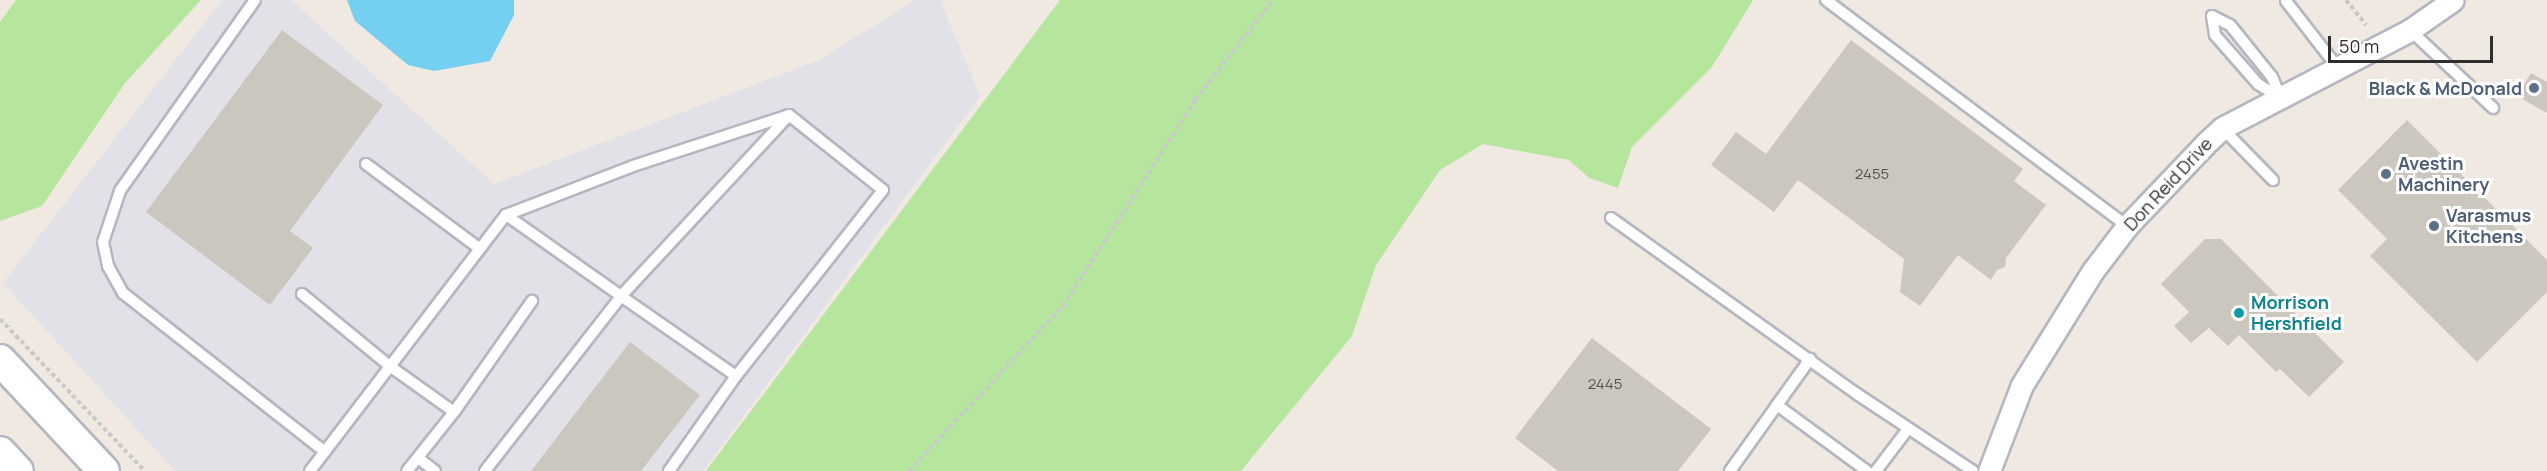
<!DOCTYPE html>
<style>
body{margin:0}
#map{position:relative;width:2547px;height:471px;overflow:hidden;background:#efe9e1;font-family:Manrope,sans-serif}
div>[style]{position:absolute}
.industrial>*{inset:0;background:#e3e1e8}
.green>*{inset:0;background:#b6e59e}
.water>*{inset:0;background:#75cff0}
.building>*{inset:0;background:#cbc7bf}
.path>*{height:4px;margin-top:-2px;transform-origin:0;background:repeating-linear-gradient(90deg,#c9c9c9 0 4.5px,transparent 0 7.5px)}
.roads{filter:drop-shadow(2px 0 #b4b7c1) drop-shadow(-2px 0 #b4b7c1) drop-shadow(0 2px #b4b7c1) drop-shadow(0 -2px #b4b7c1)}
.lane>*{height:10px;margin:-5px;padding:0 5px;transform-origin:5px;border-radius:5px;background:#fff}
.street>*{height:21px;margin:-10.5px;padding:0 10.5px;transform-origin:10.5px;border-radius:10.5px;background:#fff}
.secondary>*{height:30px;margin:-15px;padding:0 15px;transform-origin:15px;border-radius:15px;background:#fff}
.dots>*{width:16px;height:16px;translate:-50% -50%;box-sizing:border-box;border:3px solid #fff;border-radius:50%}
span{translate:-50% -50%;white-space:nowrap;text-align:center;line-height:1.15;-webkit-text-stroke:6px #fff;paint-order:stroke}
.number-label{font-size:15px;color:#555452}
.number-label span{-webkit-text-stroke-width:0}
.service-label{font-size:18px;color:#4e5e75;font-weight:700}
.right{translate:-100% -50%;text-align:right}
.left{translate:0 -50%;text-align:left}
.street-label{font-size:18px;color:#2e2e2e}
.culture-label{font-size:18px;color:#0d838f;font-weight:700}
.scale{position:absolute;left:2328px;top:36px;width:165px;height:27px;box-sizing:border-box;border:3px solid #2e2e2e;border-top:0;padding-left:8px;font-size:18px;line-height:21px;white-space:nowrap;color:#2e2e2e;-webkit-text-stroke:4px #fff;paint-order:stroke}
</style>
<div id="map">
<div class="industrial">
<i style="clip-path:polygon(222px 0,291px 0,494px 184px,819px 60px,915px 0,940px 0,980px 96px,703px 471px,175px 471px,3px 283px)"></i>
</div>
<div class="green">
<i style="clip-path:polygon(16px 0,201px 0,125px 83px,42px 206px,0 221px,0 22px)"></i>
<i style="clip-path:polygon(1060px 0,1753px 0,1712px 67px,1632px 147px,1618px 188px,1589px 178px,1569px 160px,1483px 144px,1440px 170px,1376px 265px,1352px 336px,1241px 471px,706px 471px)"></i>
</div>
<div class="water">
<i style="clip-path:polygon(347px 0,514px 0,514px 15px,490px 61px,434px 71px,408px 65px,355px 21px)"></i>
</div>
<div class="building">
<i style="clip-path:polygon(282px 30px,383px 105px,290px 231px,313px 248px,270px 305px,146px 212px)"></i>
<i style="clip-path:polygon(1851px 40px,2023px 169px,2014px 181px,2046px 205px,2006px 258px,2005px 267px,1997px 270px,1991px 280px,1958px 255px,1920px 306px,1900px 292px,1904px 259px,1798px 180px,1774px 212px,1711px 165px,1736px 132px,1766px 154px)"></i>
<i style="clip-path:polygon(2531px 73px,2547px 82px,2547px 113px,2517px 96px)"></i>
<i style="clip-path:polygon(2407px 120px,2547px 260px,2547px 292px,2477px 362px,2370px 256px,2387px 239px,2338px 190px)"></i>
<i style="clip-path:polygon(2205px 239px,2221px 239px,2344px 362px,2309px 397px,2280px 369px,2276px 372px,2239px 335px,2228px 346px,2209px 328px,2191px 343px,2174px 326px,2189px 312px,2161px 284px)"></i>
<i style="clip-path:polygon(1592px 338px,1711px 429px,1678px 471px,1558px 471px,1515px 438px)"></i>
<i style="clip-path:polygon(630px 342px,700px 395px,641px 471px,531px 471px)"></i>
</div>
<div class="path">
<i style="left:2346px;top:0;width:32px;rotate:51deg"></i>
<i style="left:0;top:319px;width:210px;rotate:46.4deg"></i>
<i style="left:909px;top:471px;width:226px;rotate:-47deg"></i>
<i style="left:1063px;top:306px;width:245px;rotate:-57.3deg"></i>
<i style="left:1195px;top:100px;width:127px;rotate:-52deg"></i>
</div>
<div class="roads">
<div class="lane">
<i style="left:255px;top:0;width:234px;rotate:125.3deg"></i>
<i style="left:120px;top:191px;width:54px;rotate:108.4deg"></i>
<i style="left:103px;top:242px;width:25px;rotate:78deg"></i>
<i style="left:108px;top:266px;width:31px;rotate:61deg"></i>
<i style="left:123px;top:293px;width:257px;rotate:38.2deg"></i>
<i style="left:1826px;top:0;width:376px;rotate:36.9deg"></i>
<i style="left:2286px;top:1px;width:85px;rotate:52.2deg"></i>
<i style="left:2212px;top:16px;width:19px;rotate:81deg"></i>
<i style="left:2215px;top:35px;width:65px;rotate:48.7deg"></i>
<i style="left:2258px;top:84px;width:26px;rotate:32deg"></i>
<i style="left:2212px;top:16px;width:20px;rotate:27deg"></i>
<i style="left:2230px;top:25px;width:67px;rotate:51.1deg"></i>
<i style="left:2272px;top:77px;width:23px;rotate:67deg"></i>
<i style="left:2410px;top:30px;width:114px;rotate:43.2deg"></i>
<i style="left:789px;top:115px;width:120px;rotate:38.6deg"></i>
<i style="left:883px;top:190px;width:237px;rotate:128.3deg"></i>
<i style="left:736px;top:376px;width:140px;rotate:-145.2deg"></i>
<i style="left:621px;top:296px;width:247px;rotate:-47.1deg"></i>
<i style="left:2222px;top:128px;width:73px;rotate:45.6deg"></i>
<i style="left:366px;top:164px;width:142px;rotate:36.7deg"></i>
<i style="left:1611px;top:218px;width:302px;rotate:35.6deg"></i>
<i style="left:1857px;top:394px;width:139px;rotate:33.6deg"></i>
<i style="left:302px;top:294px;width:115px;rotate:39.4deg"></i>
<i style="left:391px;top:367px;width:77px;rotate:35.5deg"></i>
<i style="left:454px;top:412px;width:75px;rotate:128.5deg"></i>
<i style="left:1777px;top:405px;width:57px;rotate:-54.3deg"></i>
<i style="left:454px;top:412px;width:136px;rotate:-54.9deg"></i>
<i style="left:418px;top:458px;width:21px;rotate:37deg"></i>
<i style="left:310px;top:471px;width:322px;rotate:-52.6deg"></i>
<i style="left:506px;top:215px;width:136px;rotate:-21.1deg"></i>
<i style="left:633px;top:166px;width:161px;rotate:-18.1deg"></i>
<i style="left:485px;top:471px;width:222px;rotate:-52.1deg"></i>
<i style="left:621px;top:296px;width:141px;rotate:-144.8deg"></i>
<i style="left:669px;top:471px;width:116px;rotate:-54.8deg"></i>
<i style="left:1730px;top:471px;width:81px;rotate:-54.5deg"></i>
<i style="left:1777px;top:405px;width:112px;rotate:36.3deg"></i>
<i style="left:1876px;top:471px;width:53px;rotate:-52.7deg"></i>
</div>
<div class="street">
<i style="left:1989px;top:471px;width:92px;rotate:-69deg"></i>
<i style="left:2022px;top:385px;width:133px;rotate:-58.2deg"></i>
<i style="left:2092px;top:272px;width:58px;rotate:-52.7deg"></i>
<i style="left:2127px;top:226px;width:113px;rotate:-46.4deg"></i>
<i style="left:2205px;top:144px;width:23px;rotate:-43deg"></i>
<i style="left:2222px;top:128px;width:212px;rotate:-27.5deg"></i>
<i style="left:2410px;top:30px;width:52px;rotate:-34.9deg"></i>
</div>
<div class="secondary">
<i style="left:0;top:360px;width:152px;rotate:46.9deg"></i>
<i style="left:0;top:452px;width:26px;rotate:47deg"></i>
</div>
</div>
<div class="dots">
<i style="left:2534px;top:88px;background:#5c6f8a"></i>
<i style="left:2386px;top:174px;background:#5c6f8a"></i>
<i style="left:2434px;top:226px;background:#5c6f8a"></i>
<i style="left:2239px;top:313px;background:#0f9aa8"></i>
</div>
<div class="number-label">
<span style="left:1872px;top:174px">2455</span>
<span style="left:1605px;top:384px">2445</span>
</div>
<div class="service-label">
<span class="right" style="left:2522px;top:88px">Black &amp; McDonald</span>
<span class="left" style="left:2398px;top:174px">Avestin<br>Machinery</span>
<span class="left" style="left:2446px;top:226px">Varasmus<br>Kitchens</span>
</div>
<div class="street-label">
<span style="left:2168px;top:184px;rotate:-47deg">Don Reid Drive</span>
</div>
<div class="culture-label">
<span class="left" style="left:2251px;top:313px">Morrison<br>Hershfield</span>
</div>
<div class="scale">50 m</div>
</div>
